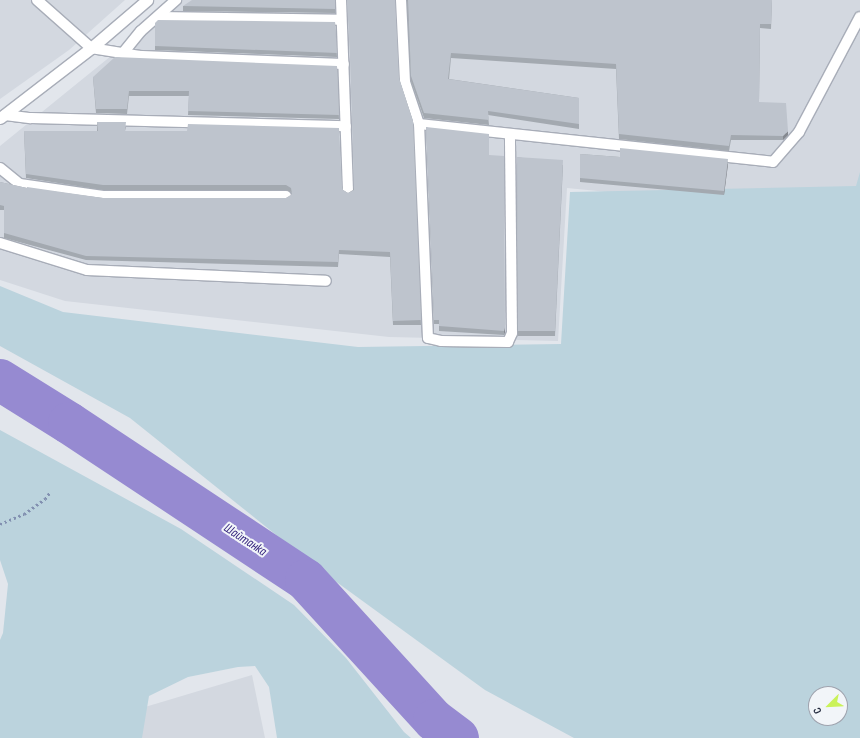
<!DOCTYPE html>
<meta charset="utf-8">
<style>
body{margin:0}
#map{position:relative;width:860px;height:738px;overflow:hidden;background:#e2e6ec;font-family:"Sofia Sans Condensed",sans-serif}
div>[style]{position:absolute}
.built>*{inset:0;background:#d3d8e0}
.green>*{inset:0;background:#bbd3dd}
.river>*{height:42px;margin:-21px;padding:0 21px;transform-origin:21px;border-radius:21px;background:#968ad1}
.path>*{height:2.5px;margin-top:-1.25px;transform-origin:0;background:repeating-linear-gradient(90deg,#8290b0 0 2px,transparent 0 5px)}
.roads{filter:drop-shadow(1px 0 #a8adb8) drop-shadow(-1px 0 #a8adb8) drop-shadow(0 1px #a8adb8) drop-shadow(0 -1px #a8adb8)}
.service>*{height:10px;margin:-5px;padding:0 5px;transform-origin:5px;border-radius:5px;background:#fff}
.minor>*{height:11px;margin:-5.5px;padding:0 5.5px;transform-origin:5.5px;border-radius:5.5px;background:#fff}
.wall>*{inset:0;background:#a3a9b0}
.shaded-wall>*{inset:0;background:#858990}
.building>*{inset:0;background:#bec4cd}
span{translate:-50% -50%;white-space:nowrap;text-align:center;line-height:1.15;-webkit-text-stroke:4px #f2f5f9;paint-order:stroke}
.water-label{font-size:13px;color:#2d1c79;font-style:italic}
.north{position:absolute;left:808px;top:686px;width:40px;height:40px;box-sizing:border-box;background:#f2f5f9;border:1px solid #9fa3ae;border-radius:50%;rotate:246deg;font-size:11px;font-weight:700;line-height:16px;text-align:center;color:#22293d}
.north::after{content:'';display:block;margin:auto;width:14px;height:18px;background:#caf25a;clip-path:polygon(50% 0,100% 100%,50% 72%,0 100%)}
</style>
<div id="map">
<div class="built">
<i style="clip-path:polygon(0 0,125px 0,69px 50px,0 99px)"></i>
<i style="clip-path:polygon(180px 0,860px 0,860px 174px,855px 216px,567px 188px,558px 341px,389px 337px,65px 301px,0 280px,0 146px)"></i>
<i style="clip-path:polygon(252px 675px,265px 738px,131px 738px,125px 713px)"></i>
</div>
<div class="green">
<i style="clip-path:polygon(evenodd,860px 172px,860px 738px,574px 738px,485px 690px,320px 570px,130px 418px,0 346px,0 286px,63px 312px,358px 347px,561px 344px,570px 192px,856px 186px,860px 172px,816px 694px,840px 694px,840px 718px,816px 718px,816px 694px)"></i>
<i style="clip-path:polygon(0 430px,181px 529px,294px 605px,346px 658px,404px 732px,411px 738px,277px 738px,269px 687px,255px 666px,238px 667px,188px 677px,149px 696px,142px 738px,0 738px,0 640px,3px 633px,8px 584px,0 560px)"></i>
</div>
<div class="river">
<i style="left:0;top:380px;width:81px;rotate:31.9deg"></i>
<i style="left:69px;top:423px;width:284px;rotate:33.5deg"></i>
<i style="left:306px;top:580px;width:190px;rotate:47.6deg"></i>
<i style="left:434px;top:720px;width:30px;rotate:37deg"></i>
</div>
<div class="path">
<i style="left:0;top:524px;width:26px;rotate:-23deg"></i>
<i style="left:24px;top:514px;width:26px;rotate:-36deg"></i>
<i style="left:45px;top:499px;width:9px;rotate:-54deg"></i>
</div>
<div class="roads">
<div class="service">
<i style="left:37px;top:0;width:72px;rotate:41.6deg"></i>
<i style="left:91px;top:48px;width:51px;rotate:9.1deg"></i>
<i style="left:141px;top:56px;width:203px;rotate:2.3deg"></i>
<i style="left:341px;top:0;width:191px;rotate:87.9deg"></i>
<i style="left:401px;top:0;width:82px;rotate:87.2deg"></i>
<i style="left:405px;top:82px;width:44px;rotate:71.6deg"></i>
<i style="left:419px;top:124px;width:214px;rotate:87.6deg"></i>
<i style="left:428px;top:338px;width:13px;rotate:13deg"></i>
<i style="left:441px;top:341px;width:67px;rotate:0.9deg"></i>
<i style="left:508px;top:342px;width:10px;rotate:-66deg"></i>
<i style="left:512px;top:333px;width:199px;rotate:-90.6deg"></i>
<i style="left:159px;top:17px;width:182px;rotate:0.9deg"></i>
<i style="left:123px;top:53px;width:28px;rotate:-51deg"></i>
<i style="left:141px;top:31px;width:47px;rotate:-41.5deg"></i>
<i style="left:5px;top:115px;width:26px;rotate:7deg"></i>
<i style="left:31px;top:118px;width:315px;rotate:1.5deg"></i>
<i style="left:419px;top:124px;width:356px;rotate:6.1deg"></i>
<i style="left:773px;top:162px;width:40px;rotate:-49deg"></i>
<i style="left:799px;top:132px;width:130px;rotate:-62.1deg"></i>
<i style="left:0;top:168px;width:26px;rotate:39deg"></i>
<i style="left:20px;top:184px;width:84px;rotate:8.2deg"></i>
<i style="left:103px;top:196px;width:183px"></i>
<i style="left:0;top:243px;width:91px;rotate:17.2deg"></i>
<i style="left:87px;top:270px;width:239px;rotate:2.6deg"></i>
</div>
<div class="minor">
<i style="left:0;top:118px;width:115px;rotate:-37.6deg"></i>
<i style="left:91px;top:48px;width:74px;rotate:-40.6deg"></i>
</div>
</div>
<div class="wall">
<i style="clip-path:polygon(335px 0,335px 13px,183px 11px,183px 6px)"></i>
<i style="clip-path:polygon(407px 0,772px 0,771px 29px,760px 28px,759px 102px,788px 135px,783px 140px,731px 140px,729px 151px,619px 139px,616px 69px,451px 58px,449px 79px,579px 98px,579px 129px,488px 115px,489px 125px,424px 118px,411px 81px)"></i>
<i style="clip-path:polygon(335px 22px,337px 57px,155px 50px,155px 23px)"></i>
<i style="clip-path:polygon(337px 66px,339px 119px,188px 115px,189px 96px,129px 96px,127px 114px,96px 113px,93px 77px)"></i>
<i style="clip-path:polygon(399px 78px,413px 121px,421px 325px,393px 325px,390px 257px,339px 254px,338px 267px,86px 260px,4px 238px,4px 210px,0 210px,0 182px,27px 188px,103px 198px,286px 198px,292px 195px,291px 192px,286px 190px,103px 190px,26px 178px,24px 131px,97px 131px,97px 122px,126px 127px,125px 131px,342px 187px,343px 190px,348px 193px,353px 190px)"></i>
<i style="clip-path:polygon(426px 127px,489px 155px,505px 332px,504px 335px,439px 331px,439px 324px,434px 324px)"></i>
<i style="clip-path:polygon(580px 154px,620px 157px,728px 164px,724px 195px,580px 182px)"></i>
<i style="clip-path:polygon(517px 157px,563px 165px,555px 336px,518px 336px)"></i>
</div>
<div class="shaded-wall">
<i style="clip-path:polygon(788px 131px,788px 135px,783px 140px,783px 136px)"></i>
<i style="clip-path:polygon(728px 159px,728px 164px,724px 195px,724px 191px)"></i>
<i style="clip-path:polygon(505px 327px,505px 332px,504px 335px,504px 331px)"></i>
</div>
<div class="building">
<i style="clip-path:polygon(192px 0,335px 0,335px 9px,183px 6px)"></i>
<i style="clip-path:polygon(347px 0,395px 0,399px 78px,413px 121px,421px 320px,393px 321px,390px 252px,339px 250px,338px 262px,86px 256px,4px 233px,4px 206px,0 205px,0 182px,27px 188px,27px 187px,103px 198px,286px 198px,292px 194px,291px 188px,286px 185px,103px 185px,26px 174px,24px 131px,98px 131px,97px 122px,126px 122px,125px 131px,187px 131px,188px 124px,339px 128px,342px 187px,343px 190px,348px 193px,354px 190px,350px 59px)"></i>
<i style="clip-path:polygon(408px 0,772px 0,771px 24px,760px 24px,759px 102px,786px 103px,788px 131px,783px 136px,731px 135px,729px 146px,619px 134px,616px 64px,451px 53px,448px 79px,579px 98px,579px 124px,488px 111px,489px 120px,424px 113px,411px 76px)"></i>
<i style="clip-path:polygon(158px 20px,335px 22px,337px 53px,155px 46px,155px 23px)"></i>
<i style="clip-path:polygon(115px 57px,337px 66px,339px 115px,188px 111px,189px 91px,129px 91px,127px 109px,96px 109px,93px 77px)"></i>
<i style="clip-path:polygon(426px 127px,489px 134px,489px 155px,504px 156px,505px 327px,504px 331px,439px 326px,439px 320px,434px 320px)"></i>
<i style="clip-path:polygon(620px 148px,728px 159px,724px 191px,580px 178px,580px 154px,620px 157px)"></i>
<i style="clip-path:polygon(517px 157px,563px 160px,555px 331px,518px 331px)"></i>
</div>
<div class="water-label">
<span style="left:245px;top:540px;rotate:33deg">Шайтанка</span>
</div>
<div class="north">С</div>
</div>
